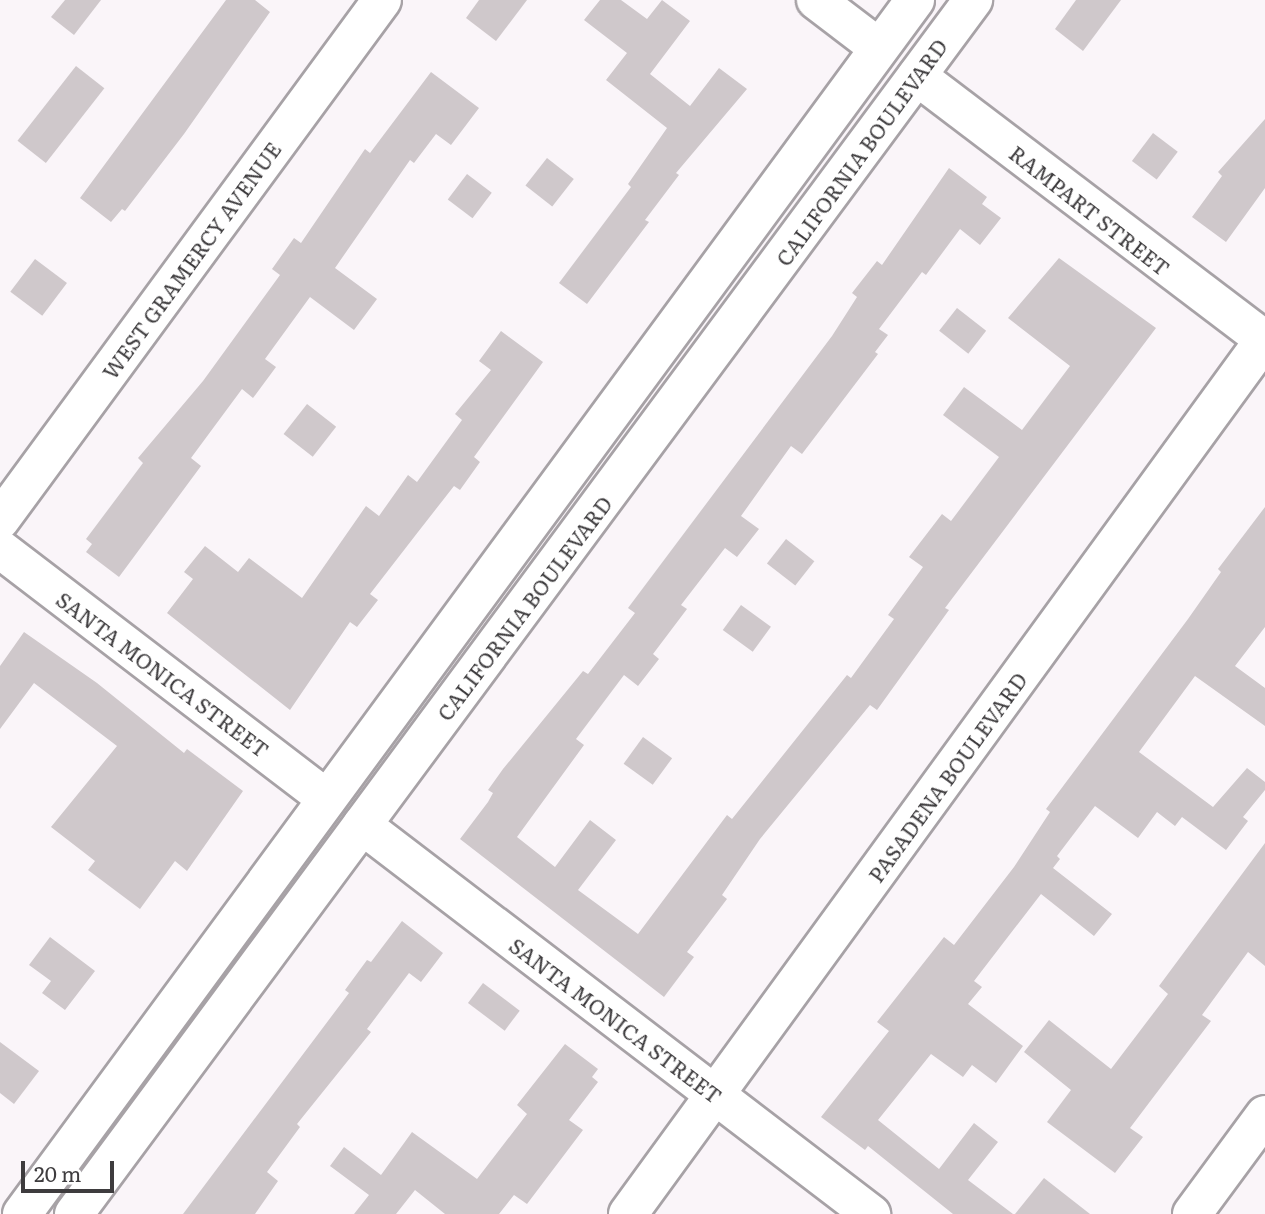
<!DOCTYPE html>
<style>
body{margin:0}
#map{position:relative;width:1265px;height:1214px;overflow:hidden;background:#faf5f9;font-family:Literata,serif}
div>[style]{position:absolute}
.building>*{inset:0;background:#cfc8cb;transform-origin:0 0}
.roads{filter:drop-shadow(2px 0 #a7a2a6) drop-shadow(-2px 0 #a7a2a6) drop-shadow(0 2px #a7a2a6) drop-shadow(0 -2px #a7a2a6)}
.minor>*{height:38px;margin:-19px;padding:0 19px;transform-origin:19px;border-radius:19px;background:#fff}
span{translate:-50% -50%;white-space:nowrap;text-align:center;line-height:1.15;-webkit-text-stroke:7px #fff;paint-order:stroke}
.street-label{font-size:21px;color:#3e3c3e}
.scale{position:absolute;left:21px;top:1161px;width:93px;height:32px;box-sizing:border-box;border:4px solid #3e3c3e;border-top:0;padding-left:9px;font-size:21px;line-height:24px;white-space:nowrap;color:#3e3c3e;-webkit-text-stroke:5px #fff;paint-order:stroke}
</style>
<div id="map">
<div class="building">
<i style="clip-path:polygon(65px 0,101px 0,74px 35px,51px 17px)"></i>
<i style="clip-path:polygon(226px 0,255px 0,270px 12px,184px 134px,125px 211px,122px 209px,111px 222px,80px 198px)"></i>
<i style="clip-path:polygon(479px 0,527px 0,496px 41px,466px 18px)"></i>
<i style="clip-path:polygon(600px 0,621px 0,647px 19px,662px 0,690px 21px,650px 74px,690px 106px,719px 68px,747px 89px,676px 173px,679px 175px,645px 220px,649px 222px,587px 304px,559px 283px,631px 187px,628px 184px,667px 128px,606px 80px,627px 53px,584px 20px)"></i>
<i style="clip-path:polygon(1076px 0,1121px 0,1083px 51px,1055px 29px)"></i>
<i style="left:76px;top:66px;width:36px;height:95px;rotate:38deg"></i>
<i style="clip-path:polygon(431px 72px,479px 108px,451px 145px,436px 134px,414px 163px,410px 160px,335px 268px,377px 299px,354px 330px,310px 297px,265px 359px,276px 367px,253px 398px,242px 389px,191px 458px,201px 466px,119px 577px,86px 552px,92px 544px,86px 539px,143px 463px,138px 458px,203px 381px,280px 275px,272px 269px,294px 238px,301px 243px,365px 149px,370px 153px)"></i>
<i style="clip-path:polygon(1265px 119px,1265px 188px,1226px 242px,1192px 217px,1222px 176px,1218px 172px)"></i>
<i style="left:1153px;top:133px;width:31px;height:35px;rotate:37deg"></i>
<i style="left:547px;top:158px;width:34px;height:35px;rotate:38deg"></i>
<i style="clip-path:polygon(949px 168px,987px 197px,982px 204px,1001px 218px,980px 245px,960px 229px,926px 275px,922px 272px,879px 329px,888px 335px,875px 352px,878px 354px,802px 454px,791px 446px,741px 516px,759px 529px,737px 557px,725px 548px,681px 605px,687px 609px,653px 654px,659px 659px,638px 686px,624px 675px,576px 739px,584px 745px,517px 837px,555px 867px,590px 820px,616px 840px,578px 890px,638px 934px,727px 815px,732px 819px,847px 675px,851px 678px,894px 619px,888px 615px,923px 567px,909px 557px,942px 514px,951px 521px,999px 457px,943px 415px,964px 387px,1022px 430px,1070px 366px,1008px 318px,1059px 258px,1156px 328px,945px 608px,949px 610px,877px 710px,870px 705px,760px 839px,722px 895px,727px 899px,687px 952px,694px 957px,664px 997px,460px 839px,488px 802px,493px 793px,488px 790px,503px 769px,583px 671px,588px 674px,635px 613px,628px 608px,832px 336px,857px 297px,852px 293px,877px 261px,882px 265px)"></i>
<i style="left:467px;top:174px;width:31px;height:32px;rotate:37deg"></i>
<i style="left:35px;top:259px;width:40px;height:41px;rotate:37deg"></i>
<i style="left:957px;top:308px;width:37px;height:29px;rotate:38deg"></i>
<i style="clip-path:polygon(501px 331px,543px 362px,474px 457px,480px 462px,460px 490px,454px 486px,418px 532px,370px 594px,378px 600px,357px 627px,350px 622px,290px 710px,167px 613px,193px 579px,184px 572px,205px 546px,238px 572px,249px 558px,302px 598px,366px 506px,379px 516px,408px 475px,417px 482px,462px 420px,455px 414px,491px 370px,479px 361px)"></i>
<i style="left:307px;top:404px;width:37px;height:38px;rotate:38deg"></i>
<i style="clip-path:polygon(1265px 507px,1265px 627px,1235px 666px,1265px 688px,1265px 726px,1195px 676px,1139px 752px,1213px 807px,1247px 768px,1265px 782px,1265px 790px,1243px 817px,1248px 821px,1226px 850px,1182px 817px,1175px 826px,1157px 812px,1138px 838px,1095px 806px,1057px 856px,1060px 859px,1053px 868px,1112px 914px,1094px 936px,1041px 894px,974px 981px,982px 987px,968px 1004px,1023px 1046px,996px 1083px,972px 1065px,963px 1077px,931px 1054px,878px 1120px,939px 1169px,974px 1123px,998px 1142px,968px 1180px,1013px 1214px,953px 1214px,868px 1146px,865px 1150px,821px 1117px,889px 1031px,877px 1022px,944px 937px,954px 945px,1014px 867px,1050px 812px,1046px 809px,1188px 619px,1221px 572px,1218px 569px)"></i>
<i style="left:786px;top:539px;width:36px;height:31px;rotate:38deg"></i>
<i style="left:741px;top:605px;width:37px;height:31px;rotate:36deg"></i>
<i style="clip-path:polygon(24px 632px,97px 683px,184px 753px,187px 749px,243px 791px,187px 871px,175px 861px,140px 909px,88px 870px,95px 861px,51px 827px,117px 746px,34px 683px,0 729px,0 666px)"></i>
<i style="left:643px;top:737px;width:36px;height:33px;rotate:36deg"></i>
<i style="clip-path:polygon(1265px 843px,1265px 966px,1248px 952px,1202px 1015px,1211px 1021px,1130px 1128px,1143px 1137px,1115px 1173px,1047px 1122px,1071px 1090px,1024px 1052px,1049px 1020px,1111px 1069px,1168px 994px,1159px 986px)"></i>
<i style="clip-path:polygon(402px 921px,443px 953px,421px 982px,409px 973px,367px 1029px,371px 1032px,297px 1124px,300px 1127px,267px 1172px,278px 1181px,255px 1214px,183px 1214px,349px 993px,345px 990px,367px 960px,371px 962px)"></i>
<i style="clip-path:polygon(50px 937px,95px 971px,65px 1010px,42px 993px,51px 981px,29px 965px)"></i>
<i style="left:483px;top:983px;width:46px;height:25px;rotate:37deg"></i>
<i style="clip-path:polygon(0 1042px,39px 1071px,14px 1104px,0 1093px)"></i>
<i style="clip-path:polygon(565px 1044px,598px 1069px,592px 1077px,598px 1082px,569px 1120px,583px 1130px,527px 1204px,514px 1195px,499px 1214px,445px 1214px,415px 1190px,396px 1214px,354px 1214px,369px 1195px,330px 1166px,344px 1147px,381px 1175px,412px 1132px,477px 1179px,527px 1114px,517px 1105px)"></i>
<i style="clip-path:polygon(1044px 1178px,1090px 1214px,1015px 1214px)"></i>
</div>
<div class="roads">
<div class="minor">
<i style="left:816px;top:0;width:79px;rotate:37.3deg"></i>
<i style="left:917px;top:76px;width:437px;rotate:37.2deg"></i>
<i style="left:0;top:520px;width:645px;rotate:-53.7deg"></i>
<i style="left:0;top:549px;width:410px;rotate:37.4deg"></i>
<i style="left:362px;top:825px;width:641px;rotate:37.39deg"></i>
<i style="left:22px;top:1214px;width:1507px;rotate:-53.66deg"></i>
<i style="left:74px;top:1214px;width:1511px;rotate:-53.48deg"></i>
<i style="left:628px;top:1214px;width:1082px;rotate:-53.95deg"></i>
<i style="left:1192px;top:1214px;width:123px;rotate:-53.6deg"></i>
</div>
</div>
<div class="street-label">
<span style="left:861px;top:152px;rotate:-54deg">CALIFORNIA BOULEVARD</span>
<span style="left:1090px;top:210px;rotate:38deg">RAMPART STREET</span>
<span style="left:191px;top:260px;rotate:-54deg">WEST GRAMERCY AVENUE</span>
<span style="left:524px;top:608px;rotate:-53deg">CALIFORNIA BOULEVARD</span>
<span style="left:163px;top:674px;rotate:37deg">SANTA MONICA STREET</span>
<span style="left:947px;top:777px;rotate:-54deg">PASADENA BOULEVARD</span>
<span style="left:616px;top:1020px;rotate:37deg">SANTA MONICA STREET</span>
</div>
<div class="scale">20 m</div>
</div>
